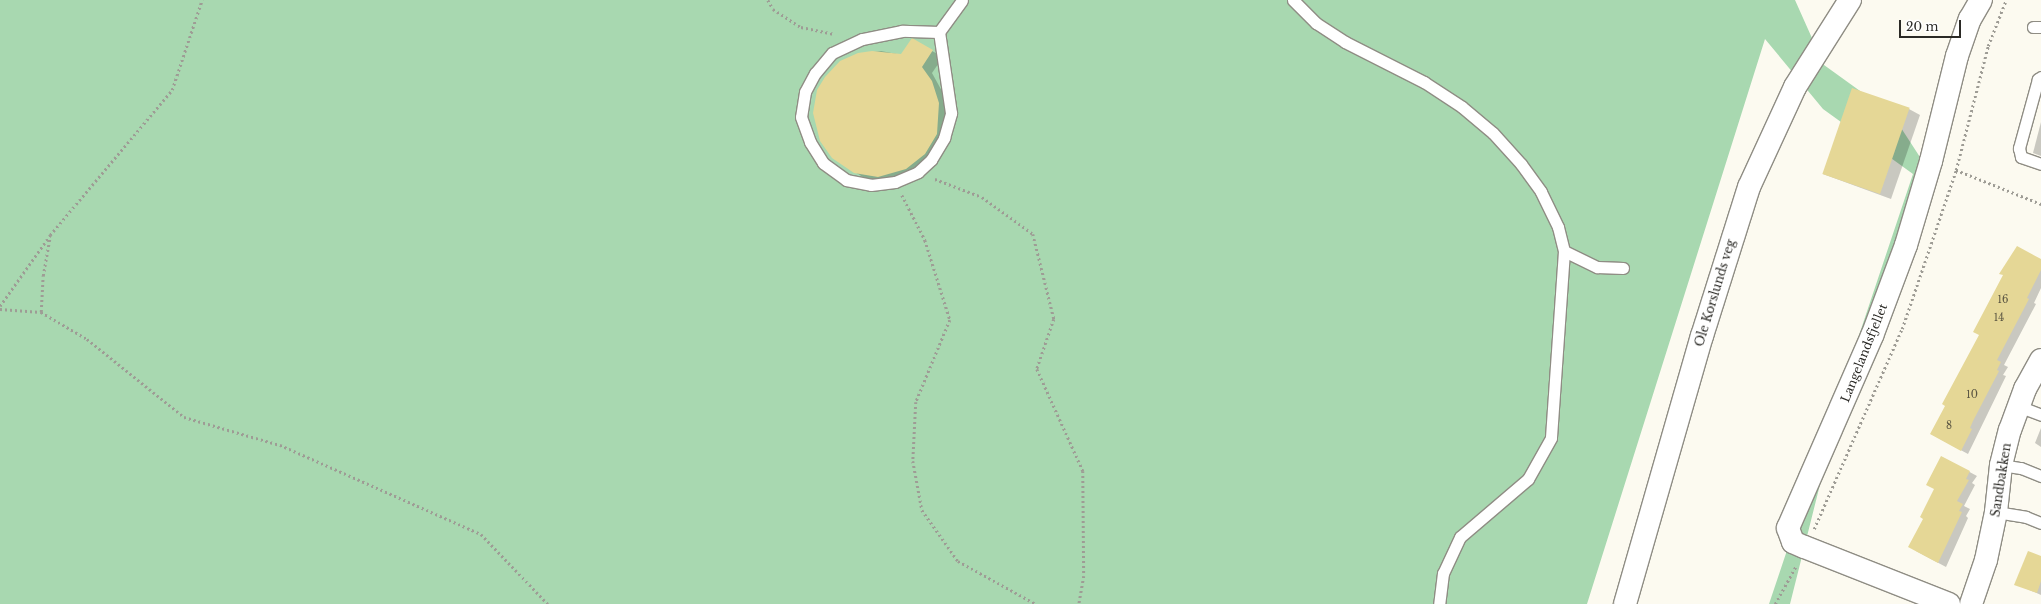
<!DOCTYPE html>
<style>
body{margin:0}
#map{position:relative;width:2041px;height:604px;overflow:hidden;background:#fcfaf0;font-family:"Libre Baskerville",serif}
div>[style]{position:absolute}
.green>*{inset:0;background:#a8d8b0}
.shadow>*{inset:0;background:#0003}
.building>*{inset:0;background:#e5d796;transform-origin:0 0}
.path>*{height:2.5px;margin-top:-1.25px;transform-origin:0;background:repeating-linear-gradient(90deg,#9e9c95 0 2px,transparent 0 5px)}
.roads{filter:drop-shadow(1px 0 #8f8d84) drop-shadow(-1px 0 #8f8d84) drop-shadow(0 1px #8f8d84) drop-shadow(0 -1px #8f8d84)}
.service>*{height:11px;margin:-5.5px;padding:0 5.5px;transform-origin:5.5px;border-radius:5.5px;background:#fff}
.minor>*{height:22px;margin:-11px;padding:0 11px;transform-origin:11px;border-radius:11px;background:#fff}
.tertiary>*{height:22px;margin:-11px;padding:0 11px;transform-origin:11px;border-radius:11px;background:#fff}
span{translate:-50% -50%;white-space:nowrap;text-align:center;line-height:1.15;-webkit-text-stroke:3px #fff;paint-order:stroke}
.number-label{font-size:10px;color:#5a5542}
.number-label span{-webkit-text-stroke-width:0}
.street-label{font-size:12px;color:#2b2a26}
.scale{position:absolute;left:1899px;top:20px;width:62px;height:18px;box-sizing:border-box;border:2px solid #2b2a26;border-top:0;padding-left:5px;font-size:12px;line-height:14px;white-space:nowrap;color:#2b2a26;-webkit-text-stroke:3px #fff;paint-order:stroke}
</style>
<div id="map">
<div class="green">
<i style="clip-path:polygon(0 0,1795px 0,1824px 65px,1892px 114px,1929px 171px,1837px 417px,1790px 604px,1769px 604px,1913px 174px,1823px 109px,1765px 39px,1587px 604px,0 604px)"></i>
</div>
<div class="shadow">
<i style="clip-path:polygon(912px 40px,943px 57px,932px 73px,948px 102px,941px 154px,886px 183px,866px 179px,855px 172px,859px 54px,881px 51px,902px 55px)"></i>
<i style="clip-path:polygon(1909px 109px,1920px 115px,1891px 199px,1823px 174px)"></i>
<i style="clip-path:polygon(2041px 122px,2041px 156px,2033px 153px)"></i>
<i style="clip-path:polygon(2041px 260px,2041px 288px,2034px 303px,2036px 304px,2004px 365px,2008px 367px,2003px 375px,2006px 376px,1968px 454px,1931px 434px)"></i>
<i style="clip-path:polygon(2041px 428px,2041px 447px,2035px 443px)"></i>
<i style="clip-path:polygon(1942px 457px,1977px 476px,1972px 483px,1975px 485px,1964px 506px,1970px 509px,1966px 516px,1968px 518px,1946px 567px,1916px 551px,1935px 489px)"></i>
<i style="clip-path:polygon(2041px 557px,2041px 595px,2016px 584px)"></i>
</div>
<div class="building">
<i style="clip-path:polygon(912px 38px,933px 50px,922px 67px,932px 81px,939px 103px,937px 134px,925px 154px,906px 169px,878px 177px,854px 173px,832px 158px,820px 141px,813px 113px,817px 90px,825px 77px,840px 61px,858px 53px,872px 51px,901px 54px)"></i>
<i style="left:1852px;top:88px;width:61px;height:91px;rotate:19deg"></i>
<i style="clip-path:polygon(2017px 246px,2041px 259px,2041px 270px,2027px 298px,2029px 299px,1997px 360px,2001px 362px,1997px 370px,1999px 371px,1973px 421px,1970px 428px,1972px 429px,1961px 451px,1930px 434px,1945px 406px,1942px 404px,1979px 335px,1973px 332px,2003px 275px,1999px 274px)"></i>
<i style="clip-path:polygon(1941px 456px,1970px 471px,1966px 479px,1969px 480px,1957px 501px,1963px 504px,1959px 511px,1962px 512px,1938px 563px,1908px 547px,1923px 519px,1920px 517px,1934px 489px,1926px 485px)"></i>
<i style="clip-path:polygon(2028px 551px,2041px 556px,2041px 581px,2037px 593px,2014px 585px)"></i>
</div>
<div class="path">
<i style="left:768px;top:0;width:10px;rotate:61deg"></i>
<i style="left:773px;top:9px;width:33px;rotate:33deg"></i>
<i style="left:801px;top:27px;width:34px;rotate:12deg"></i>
<i style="left:1956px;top:170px;width:92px;rotate:21.8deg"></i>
<i style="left:935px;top:179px;width:50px;rotate:21deg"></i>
<i style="left:982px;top:197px;width:63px;rotate:36deg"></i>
<i style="left:1033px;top:234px;width:88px;rotate:76.1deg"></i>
<i style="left:1054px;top:319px;width:53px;rotate:108.8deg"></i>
<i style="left:1037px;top:369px;width:112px;rotate:65.7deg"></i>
<i style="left:1083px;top:471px;width:105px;rotate:89.5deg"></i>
<i style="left:1084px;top:576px;width:28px;rotate:100deg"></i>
<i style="left:902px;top:195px;width:51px;rotate:62.9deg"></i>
<i style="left:925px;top:240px;width:84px;rotate:72.6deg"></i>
<i style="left:950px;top:320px;width:89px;rotate:112.5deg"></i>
<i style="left:916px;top:402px;width:59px;rotate:92.9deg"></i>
<i style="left:913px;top:461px;width:50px;rotate:79.6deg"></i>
<i style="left:922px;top:510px;width:62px;rotate:54.8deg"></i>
<i style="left:958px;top:561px;width:89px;rotate:28.9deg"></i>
<i style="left:0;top:306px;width:87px;rotate:-54.8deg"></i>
<i style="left:50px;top:235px;width:189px;rotate:-49.9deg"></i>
<i style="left:172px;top:90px;width:95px;rotate:-71.6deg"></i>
<i style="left:0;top:309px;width:41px;rotate:4.2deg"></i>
<i style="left:41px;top:312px;width:53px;rotate:30.4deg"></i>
<i style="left:87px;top:339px;width:124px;rotate:38.8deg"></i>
<i style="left:184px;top:417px;width:100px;rotate:16.3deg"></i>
<i style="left:280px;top:445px;width:220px;rotate:23.9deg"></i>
<i style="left:481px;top:534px;width:97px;rotate:46.3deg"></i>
<i style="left:41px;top:312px;width:36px;rotate:-87deg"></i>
<i style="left:43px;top:276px;width:40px;rotate:-80deg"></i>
<i style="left:1814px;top:529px;width:219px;rotate:-66.3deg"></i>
<i style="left:1902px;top:329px;width:168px;rotate:-71.2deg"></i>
<i style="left:1956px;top:170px;width:128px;rotate:-75.5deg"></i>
<i style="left:1988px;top:46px;width:49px;rotate:-68.6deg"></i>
<i style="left:1775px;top:604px;width:43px;rotate:-61.1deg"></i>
</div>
<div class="roads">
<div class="service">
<i style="left:1293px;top:0;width:33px;rotate:45deg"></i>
<i style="left:1316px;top:23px;width:35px;rotate:33deg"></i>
<i style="left:1345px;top:42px;width:89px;rotate:26.9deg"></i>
<i style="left:1424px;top:82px;width:45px;rotate:33.3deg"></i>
<i style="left:1462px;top:107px;width:40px;rotate:40deg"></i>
<i style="left:1493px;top:133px;width:42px;rotate:47.9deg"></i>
<i style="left:1521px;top:164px;width:34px;rotate:54deg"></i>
<i style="left:1541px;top:192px;width:39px;rotate:64deg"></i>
<i style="left:1558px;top:227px;width:25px;rotate:76deg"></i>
<i style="left:1564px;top:251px;width:187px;rotate:94deg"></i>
<i style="left:1551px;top:438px;width:47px;rotate:119.3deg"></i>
<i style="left:1528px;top:479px;width:89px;rotate:139.5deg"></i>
<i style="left:1460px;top:537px;width:40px;rotate:115deg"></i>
<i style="left:1443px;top:573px;width:31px;rotate:97deg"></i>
<i style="left:2033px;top:27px;width:8px"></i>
<i style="left:939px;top:32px;width:37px;rotate:-178deg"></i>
<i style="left:902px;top:31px;width:41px;rotate:168.7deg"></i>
<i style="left:862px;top:39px;width:33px;rotate:155deg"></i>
<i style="left:832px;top:53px;width:26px;rotate:130deg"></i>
<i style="left:815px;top:73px;width:21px;rotate:118deg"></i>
<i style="left:805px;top:92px;width:25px;rotate:99deg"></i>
<i style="left:801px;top:117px;width:27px;rotate:70deg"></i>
<i style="left:810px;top:142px;width:25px;rotate:58deg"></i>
<i style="left:823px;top:163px;width:29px;rotate:36deg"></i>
<i style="left:846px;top:180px;width:25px;rotate:11deg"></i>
<i style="left:871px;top:185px;width:24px;rotate:-7deg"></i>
<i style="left:895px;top:182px;width:25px;rotate:-23deg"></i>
<i style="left:918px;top:172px;width:18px;rotate:-43deg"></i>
<i style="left:931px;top:160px;width:26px;rotate:-59deg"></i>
<i style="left:944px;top:138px;width:26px;rotate:-74deg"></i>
<i style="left:951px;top:113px;width:82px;rotate:-98.4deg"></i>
<i style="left:939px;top:32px;width:39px;rotate:-54deg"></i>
<i style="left:2041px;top:77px;width:4px;rotate:146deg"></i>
<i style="left:2038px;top:79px;width:72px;rotate:105.4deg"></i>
<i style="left:2019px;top:148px;width:9px;rotate:77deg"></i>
<i style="left:2021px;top:157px;width:21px;rotate:19deg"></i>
<i style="left:1564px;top:251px;width:37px;rotate:26deg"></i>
<i style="left:1597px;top:267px;width:26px;rotate:2deg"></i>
<i style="left:2018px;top:406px;width:25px;rotate:21deg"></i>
<i style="left:2001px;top:465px;width:20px;rotate:9deg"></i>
<i style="left:2021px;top:468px;width:22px;rotate:22deg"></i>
<i style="left:1996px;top:512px;width:30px;rotate:9deg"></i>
<i style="left:2026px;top:517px;width:16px;rotate:22deg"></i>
</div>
<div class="minor">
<i style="left:1949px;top:604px;width:156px;rotate:-158.5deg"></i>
<i style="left:1804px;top:547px;width:12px;rotate:-156deg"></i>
<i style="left:1793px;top:542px;width:15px;rotate:-110deg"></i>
<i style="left:1788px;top:528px;width:210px;rotate:-66.4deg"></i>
<i style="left:1872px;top:336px;width:97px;rotate:-69.5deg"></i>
<i style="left:1906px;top:245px;width:88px;rotate:-73.4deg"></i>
<i style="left:1931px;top:161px;width:108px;rotate:-76.1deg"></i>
<i style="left:1957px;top:56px;width:39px;rotate:-71deg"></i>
<i style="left:1970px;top:19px;width:22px;rotate:-60deg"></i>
<i style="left:1971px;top:604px;width:46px;rotate:-71.2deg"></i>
<i style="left:1986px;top:560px;width:49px;rotate:-78.2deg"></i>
<i style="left:1996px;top:512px;width:47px;rotate:-83.9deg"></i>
<i style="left:2001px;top:465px;width:36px;rotate:-76deg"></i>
<i style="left:2010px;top:430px;width:44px;rotate:-69.9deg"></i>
<i style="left:2025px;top:389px;width:33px;rotate:-61deg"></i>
</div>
<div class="tertiary">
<i style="left:1625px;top:604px;width:279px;rotate:-74deg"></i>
<i style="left:1702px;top:336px;width:156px;rotate:-72.5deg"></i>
<i style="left:1749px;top:187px;width:110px;rotate:-65.3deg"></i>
<i style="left:1795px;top:87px;width:103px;rotate:-57.7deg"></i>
</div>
</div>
<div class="number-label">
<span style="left:2003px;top:300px">16</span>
<span style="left:1999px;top:318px">14</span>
<span style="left:1972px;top:395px">10</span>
<span style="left:1949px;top:426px">8</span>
</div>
<div class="street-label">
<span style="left:1715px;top:293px;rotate:-73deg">Ole Korslunds veg</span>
<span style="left:1864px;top:353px;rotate:-68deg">Langelandsfjellet</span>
<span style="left:2001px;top:480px;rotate:-81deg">Sandbakken</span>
</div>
<div class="scale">20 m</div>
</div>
